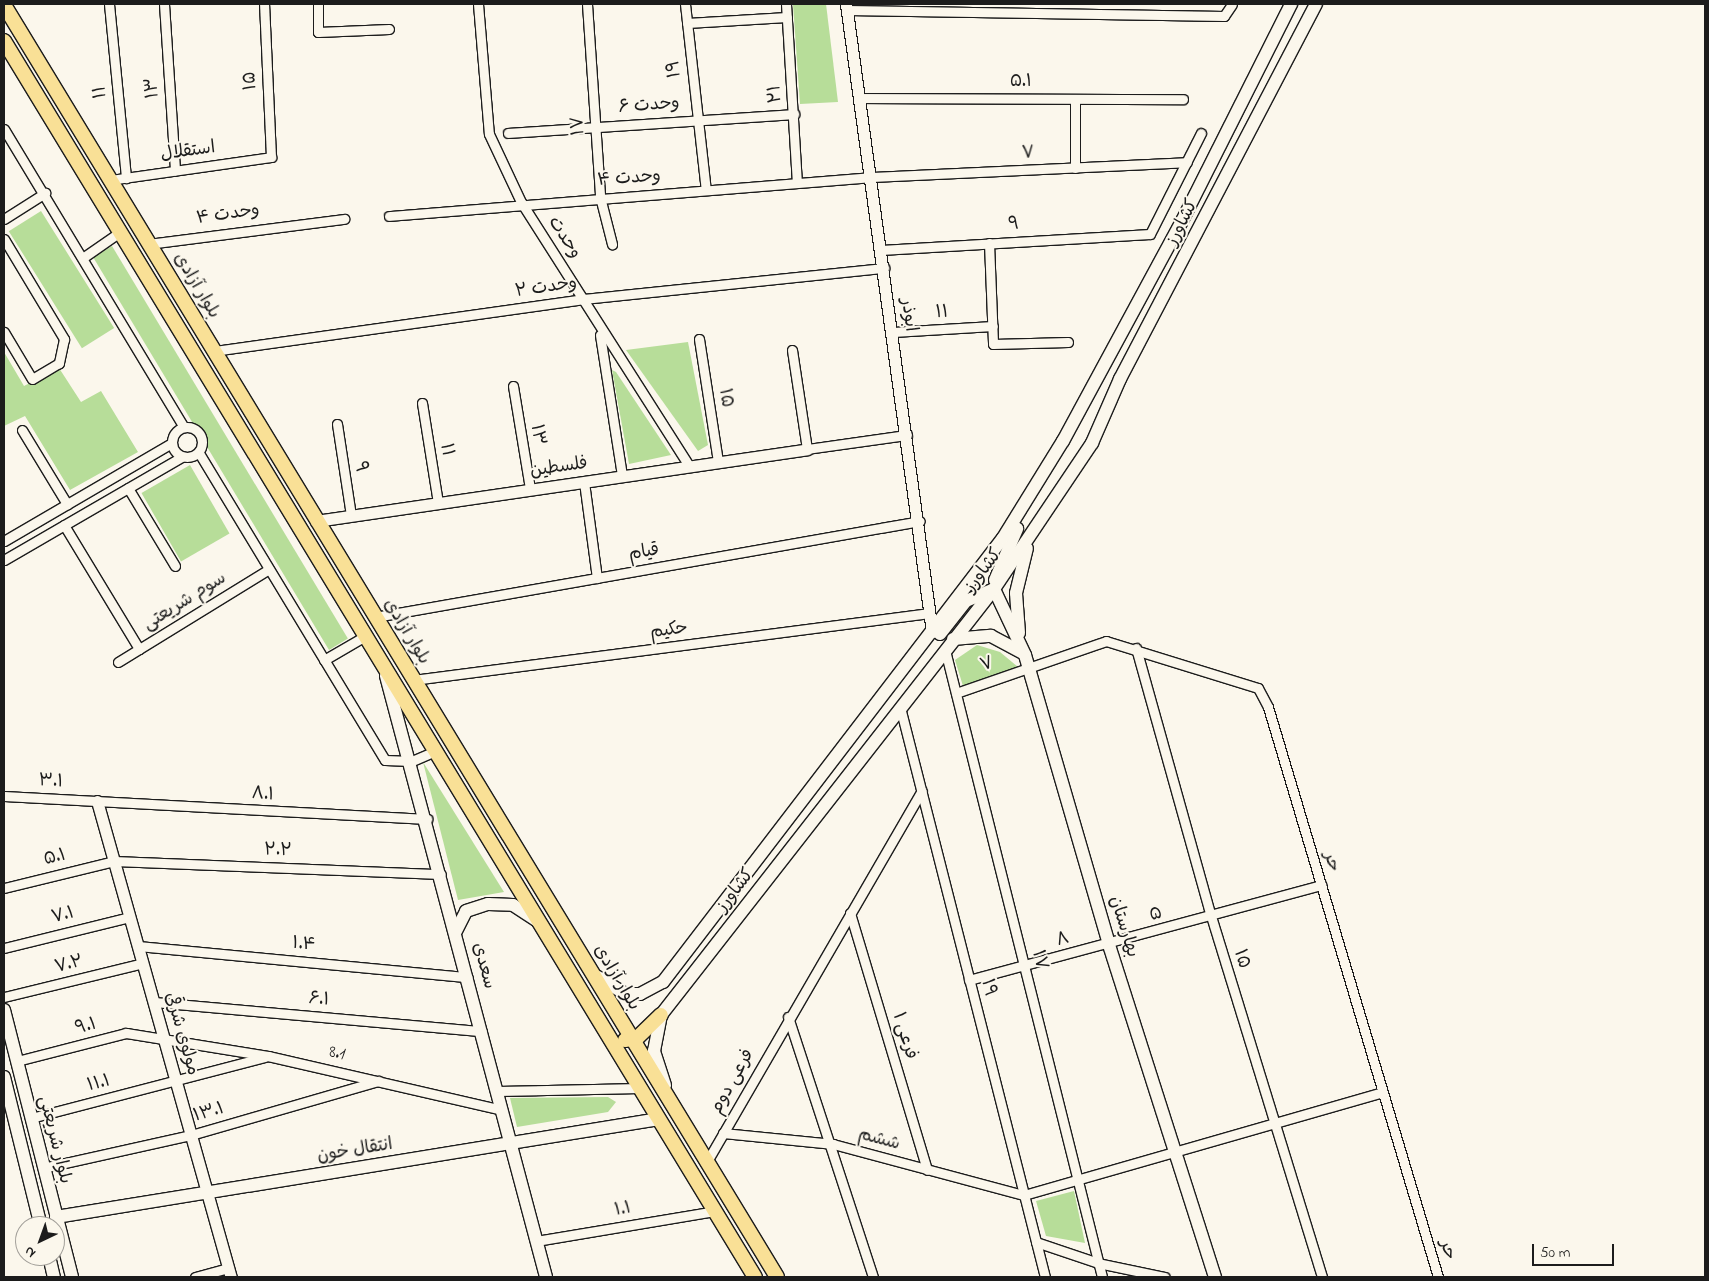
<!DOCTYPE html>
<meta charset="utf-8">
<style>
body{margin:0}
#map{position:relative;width:1709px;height:1281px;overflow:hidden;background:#fbf7ec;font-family:"Indie Flower","Playpen Sans Arabic",sans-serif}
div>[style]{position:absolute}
.green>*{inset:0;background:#b7dd99;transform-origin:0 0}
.roads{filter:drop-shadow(1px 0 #1c1c1c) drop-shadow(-1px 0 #1c1c1c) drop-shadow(0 1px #1c1c1c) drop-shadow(0 -1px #1c1c1c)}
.minor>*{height:9px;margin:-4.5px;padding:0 4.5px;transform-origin:4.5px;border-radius:4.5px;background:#fbf7ec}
.minor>.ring{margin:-4.5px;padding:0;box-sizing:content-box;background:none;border:9px solid #fbf7ec;border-radius:50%}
.tertiary>*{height:11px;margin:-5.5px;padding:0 5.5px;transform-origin:5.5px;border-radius:5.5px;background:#fbf7ec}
.secondary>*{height:12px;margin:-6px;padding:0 6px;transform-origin:6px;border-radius:6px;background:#fbf7ec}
.primary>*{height:14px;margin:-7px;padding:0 7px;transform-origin:7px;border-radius:7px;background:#f9e096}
span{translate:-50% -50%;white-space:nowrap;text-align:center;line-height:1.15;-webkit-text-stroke:4px #fbf7ec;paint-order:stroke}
.street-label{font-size:18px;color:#1c1c1c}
.frame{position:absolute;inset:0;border:5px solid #1c1c1c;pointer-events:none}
.north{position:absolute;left:15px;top:1216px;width:50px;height:50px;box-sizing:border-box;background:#fbf7ec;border:1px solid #a29f99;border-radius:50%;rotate:222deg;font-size:14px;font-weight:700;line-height:20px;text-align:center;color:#1c1c1c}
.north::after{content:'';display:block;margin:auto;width:18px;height:22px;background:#1c1c1c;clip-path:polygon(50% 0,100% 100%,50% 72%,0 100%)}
.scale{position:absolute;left:1532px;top:1244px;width:82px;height:22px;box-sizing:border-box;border:2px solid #1c1c1c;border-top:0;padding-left:6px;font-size:15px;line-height:18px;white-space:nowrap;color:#1c1c1c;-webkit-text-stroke:4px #fbf7ec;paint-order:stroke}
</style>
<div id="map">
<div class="green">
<i style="clip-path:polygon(793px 4px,826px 4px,838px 102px,800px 104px)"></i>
<i style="left:41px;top:211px;width:138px;height:38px;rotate:58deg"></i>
<i style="left:112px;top:246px;width:458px;height:22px;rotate:59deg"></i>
<i style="clip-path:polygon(688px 342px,708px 445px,698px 451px,626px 350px)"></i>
<i style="clip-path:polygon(4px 352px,24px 386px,59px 368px,81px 402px,101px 391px,138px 452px,70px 490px,25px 416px,4px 426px)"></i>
<i style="clip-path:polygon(612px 370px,616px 372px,671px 455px,629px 464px)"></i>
<i style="left:190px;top:465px;width:79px;height:56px;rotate:60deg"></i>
<i style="clip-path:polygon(977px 645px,1000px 652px,1018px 667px,963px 686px,955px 660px)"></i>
<i style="clip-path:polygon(423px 762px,504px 892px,458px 900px)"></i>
<i style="clip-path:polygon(608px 1097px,616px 1102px,608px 1112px,517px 1127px,510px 1098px)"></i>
<i style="clip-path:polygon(1074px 1191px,1085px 1243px,1046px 1236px,1036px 1201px)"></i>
</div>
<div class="roads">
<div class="minor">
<i style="left:109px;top:4px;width:175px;rotate:84.4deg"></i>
<i style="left:164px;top:4px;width:167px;rotate:86.2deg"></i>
<i style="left:318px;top:4px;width:28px;rotate:90deg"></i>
<i style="left:318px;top:32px;width:71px;rotate:-2.4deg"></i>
<i style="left:478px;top:4px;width:130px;rotate:85.2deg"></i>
<i style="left:489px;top:134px;width:75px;rotate:64.8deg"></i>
<i style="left:521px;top:202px;width:313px;rotate:57.5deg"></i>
<i style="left:587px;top:4px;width:193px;rotate:86.1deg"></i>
<i style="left:600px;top:197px;width:49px;rotate:75.7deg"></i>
<i style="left:685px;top:4px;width:187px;rotate:83.6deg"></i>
<i style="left:786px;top:4px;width:179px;rotate:86.5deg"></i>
<i style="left:847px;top:10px;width:377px;rotate:0.9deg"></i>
<i style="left:1224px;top:16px;width:14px;rotate:-56deg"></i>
<i style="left:687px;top:23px;width:100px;rotate:-3.4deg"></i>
<i style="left:860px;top:98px;width:323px;rotate:0.2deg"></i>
<i style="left:1075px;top:99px;width:69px;rotate:90deg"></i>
<i style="left:4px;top:129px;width:348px;rotate:58.9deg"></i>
<i style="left:508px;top:133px;width:287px;rotate:-3.8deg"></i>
<i style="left:110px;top:180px;width:163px;rotate:-8.1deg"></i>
<i style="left:271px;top:157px;width:153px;rotate:-92.6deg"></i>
<i style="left:389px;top:216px;width:484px;rotate:-4.6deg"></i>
<i style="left:871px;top:177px;width:316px;rotate:-2.7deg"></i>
<i style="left:4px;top:219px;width:49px;rotate:-32.4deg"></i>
<i style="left:4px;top:239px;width:117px;rotate:59deg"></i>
<i style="left:64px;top:339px;width:25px;rotate:102deg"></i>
<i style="left:59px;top:363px;width:31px;rotate:149deg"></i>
<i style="left:32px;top:379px;width:55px;rotate:-120.8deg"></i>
<i style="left:989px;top:243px;width:101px;rotate:87.7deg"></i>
<i style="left:993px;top:344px;width:75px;rotate:-1.5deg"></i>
<i style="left:148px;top:244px;width:198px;rotate:-7.3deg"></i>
<i style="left:881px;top:250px;width:269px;rotate:-3.4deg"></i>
<i style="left:1150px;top:234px;width:113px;rotate:-63.2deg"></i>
<i style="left:84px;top:257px;width:44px;rotate:-34.8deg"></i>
<i style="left:893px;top:332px;width:100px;rotate:-3.4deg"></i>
<i style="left:600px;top:335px;width:143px;rotate:81.1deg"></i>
<i style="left:699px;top:339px;width:124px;rotate:81.2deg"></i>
<i style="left:792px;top:350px;width:100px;rotate:81.4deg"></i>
<i style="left:807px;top:449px;width:101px;rotate:-8deg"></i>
<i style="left:214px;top:351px;width:373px;rotate:-8deg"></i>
<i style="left:583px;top:299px;width:303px;rotate:-5.9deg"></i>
<i style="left:513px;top:386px;width:104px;rotate:80.6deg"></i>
<i style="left:422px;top:403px;width:101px;rotate:80.9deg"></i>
<i style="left:337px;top:424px;width:93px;rotate:81.3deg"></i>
<i class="ring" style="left:172px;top:427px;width:21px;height:21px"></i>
<i style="left:22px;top:430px;width:87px;rotate:58.7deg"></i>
<i style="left:199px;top:453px;width:359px;rotate:58.8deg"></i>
<i style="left:385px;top:760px;width:27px;rotate:2deg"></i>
<i style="left:412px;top:761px;width:25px;rotate:-23deg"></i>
<i style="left:584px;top:482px;width:97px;rotate:82.3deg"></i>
<i style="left:128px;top:488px;width:91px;rotate:58.9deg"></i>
<i style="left:64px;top:525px;width:145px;rotate:58.8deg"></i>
<i style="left:4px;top:541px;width:194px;rotate:-30.3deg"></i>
<i style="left:4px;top:560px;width:206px;rotate:-30.1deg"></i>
<i style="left:375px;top:617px;width:553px;rotate:-9.99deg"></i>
<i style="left:1136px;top:648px;width:278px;rotate:74.4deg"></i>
<i style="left:1211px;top:916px;width:378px;rotate:72.9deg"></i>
<i style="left:945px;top:650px;width:646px;rotate:75.94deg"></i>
<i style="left:324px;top:660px;width:48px;rotate:-30.3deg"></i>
<i style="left:118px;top:662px;width:177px;rotate:-31.6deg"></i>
<i style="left:413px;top:680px;width:521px;rotate:-7.38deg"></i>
<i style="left:956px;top:693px;width:159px;rotate:-19.1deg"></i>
<i style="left:1106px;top:641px;width:159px;rotate:17.2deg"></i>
<i style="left:1258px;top:688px;width:21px;rotate:62deg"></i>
<i style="left:1268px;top:707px;width:595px;rotate:73.39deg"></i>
<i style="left:900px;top:707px;width:588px;rotate:75.73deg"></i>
<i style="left:4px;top:796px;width:424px;rotate:3.1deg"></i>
<i style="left:4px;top:888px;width:113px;rotate:-13.8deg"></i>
<i style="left:114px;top:861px;width:327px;rotate:2.3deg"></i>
<i style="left:850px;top:913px;width:268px;rotate:73.3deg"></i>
<i style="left:138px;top:946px;width:331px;rotate:5.4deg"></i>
<i style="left:4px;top:948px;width:129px;rotate:-13.9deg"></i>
<i style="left:969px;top:980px;width:365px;rotate:-15.1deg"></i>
<i style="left:4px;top:997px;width:143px;rotate:-13.7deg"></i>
<i style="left:154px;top:1002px;width:329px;rotate:5.1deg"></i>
<i style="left:788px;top:1017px;width:274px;rotate:71.9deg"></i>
<i style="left:17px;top:1061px;width:113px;rotate:-14.4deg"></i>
<i style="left:126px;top:1033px;width:144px;rotate:9.2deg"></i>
<i style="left:268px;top:1056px;width:240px;rotate:13deg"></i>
<i style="left:497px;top:1091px;width:143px;rotate:-1.2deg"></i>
<i style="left:31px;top:1118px;width:242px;rotate:-14.6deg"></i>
<i style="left:723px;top:1133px;width:111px;rotate:5.7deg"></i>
<i style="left:833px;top:1144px;width:198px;rotate:15deg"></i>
<i style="left:1024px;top:1195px;width:373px;rotate:-16deg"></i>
<i style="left:706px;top:1163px;width:430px;rotate:-59.9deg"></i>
<i style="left:43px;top:1168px;width:152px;rotate:-12.6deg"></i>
<i style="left:191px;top:1135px;width:195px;rotate:-16.1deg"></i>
<i style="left:536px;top:1241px;width:181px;rotate:-9.5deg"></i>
<i style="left:1036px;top:1242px;width:65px;rotate:18.7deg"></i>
<i style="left:1098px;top:1263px;width:68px;rotate:11.8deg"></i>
<i style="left:195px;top:1277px;width:35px;rotate:-15deg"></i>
</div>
<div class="tertiary">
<i style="left:846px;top:4px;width:634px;rotate:82.2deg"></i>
<i style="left:316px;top:521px;width:496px;rotate:-8.3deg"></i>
<i style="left:97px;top:801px;width:495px;rotate:74.3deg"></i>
</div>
<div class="secondary">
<i style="left:995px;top:580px;width:56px;rotate:-66.7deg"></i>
<i style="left:994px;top:589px;width:73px;rotate:64.8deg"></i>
<i style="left:1025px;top:655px;width:302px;rotate:73.8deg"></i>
<i style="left:1109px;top:945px;width:349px;rotate:72.3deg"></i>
<i style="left:1019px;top:633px;width:40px;rotate:-94.3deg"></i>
<i style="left:1016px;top:593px;width:46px;rotate:-76.3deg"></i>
<i style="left:940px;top:634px;width:42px;rotate:-51.8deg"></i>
<i style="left:966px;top:601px;width:30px;rotate:-23deg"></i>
<i style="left:953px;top:639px;width:38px;rotate:-5deg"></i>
<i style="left:991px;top:636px;width:36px;rotate:28deg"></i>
<i style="left:386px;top:676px;width:622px;rotate:75.09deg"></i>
<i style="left:456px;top:931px;width:22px;rotate:-63deg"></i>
<i style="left:466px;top:911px;width:23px;rotate:-18deg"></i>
<i style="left:488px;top:904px;width:25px;rotate:2deg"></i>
<i style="left:513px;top:905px;width:31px;rotate:33deg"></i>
<i style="left:598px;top:977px;width:32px;rotate:32deg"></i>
<i style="left:625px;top:994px;width:15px"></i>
<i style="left:640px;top:994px;width:26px;rotate:-28deg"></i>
<i style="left:663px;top:982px;width:559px;rotate:-52.56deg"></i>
<i style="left:1003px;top:538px;width:114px;rotate:-58.3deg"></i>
<i style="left:1063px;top:441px;width:250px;rotate:-61.6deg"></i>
<i style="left:1182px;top:221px;width:243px;rotate:-63.3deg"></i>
<i style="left:4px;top:1010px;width:276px;rotate:75.7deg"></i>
<i style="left:4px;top:1077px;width:154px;rotate:76.1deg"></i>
<i style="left:665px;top:1085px;width:36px;rotate:-108deg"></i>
<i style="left:654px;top:1051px;width:37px;rotate:-79deg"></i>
<i style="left:661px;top:1015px;width:541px;rotate:-51.99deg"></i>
<i style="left:994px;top:589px;width:176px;rotate:-56.1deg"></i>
<i style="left:1092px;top:443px;width:70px;rotate:-66.4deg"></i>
<i style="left:1120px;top:379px;width:423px;rotate:-62.4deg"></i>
<i style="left:56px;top:1217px;width:611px;rotate:-9.23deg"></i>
<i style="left:49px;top:1256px;width:22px;rotate:77deg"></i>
</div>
<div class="primary">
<i style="left:4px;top:5px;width:1488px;rotate:58.71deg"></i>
<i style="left:4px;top:41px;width:1446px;rotate:58.72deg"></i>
<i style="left:625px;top:1040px;width:12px;rotate:-9deg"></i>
<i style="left:637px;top:1038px;width:33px;rotate:-44deg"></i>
</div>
</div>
<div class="street-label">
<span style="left:675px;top:69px;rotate:-95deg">۱۹</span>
<span style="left:251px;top:81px;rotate:-93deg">۱۵</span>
<span style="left:1021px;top:82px">۵.۱</span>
<span style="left:153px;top:88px;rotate:-94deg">۱۳</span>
<span style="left:101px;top:92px;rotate:-95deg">۱۱</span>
<span style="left:776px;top:94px;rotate:-94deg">۲۱</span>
<span style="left:649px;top:106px;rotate:-4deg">وحدت ۶</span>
<span style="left:579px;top:126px;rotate:-94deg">۱۷</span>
<span style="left:188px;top:152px;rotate:-8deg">استقلال</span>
<span style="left:1028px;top:154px;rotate:-3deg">۷</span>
<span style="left:629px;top:179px;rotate:-4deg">وحدت ۴</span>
<span style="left:228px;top:215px;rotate:-8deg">وحدت ۴</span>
<span style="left:1183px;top:223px;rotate:-63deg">کشاورز</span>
<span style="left:1014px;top:225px;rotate:-4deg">۹</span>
<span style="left:564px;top:238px;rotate:57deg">وحدت</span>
<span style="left:196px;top:286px;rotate:59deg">بلوار آزادی</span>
<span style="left:546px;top:288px;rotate:-8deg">وحدت ۲</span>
<span style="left:942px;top:313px;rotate:-3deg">۱۱</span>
<span style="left:908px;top:315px;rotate:82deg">ابوذر</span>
<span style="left:725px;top:398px;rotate:81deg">۱۵</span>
<span style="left:537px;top:435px;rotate:81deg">۱۳</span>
<span style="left:446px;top:450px;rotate:81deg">۱۱</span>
<span style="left:360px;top:467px;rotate:81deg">۹</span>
<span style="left:559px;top:468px;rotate:-8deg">فلسطین</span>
<span style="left:644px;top:553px;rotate:-10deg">قیام</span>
<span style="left:984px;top:571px;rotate:-53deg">کشاورز</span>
<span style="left:185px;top:602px;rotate:-32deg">سوم شریعتی</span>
<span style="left:669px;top:631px;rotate:-7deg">حکیم</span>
<span style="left:406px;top:632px;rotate:59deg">بلوار آزادی</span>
<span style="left:987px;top:665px;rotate:-19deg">۷</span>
<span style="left:51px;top:782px;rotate:3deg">۳.۱</span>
<span style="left:263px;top:795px;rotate:4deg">۸.۱</span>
<span style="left:278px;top:851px;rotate:2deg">۲.۲</span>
<span style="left:55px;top:858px;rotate:-14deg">۵.۱</span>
<span style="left:1331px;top:862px;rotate:73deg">حر</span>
<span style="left:736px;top:891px;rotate:-52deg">کشاورز</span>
<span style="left:1156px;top:915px;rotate:-16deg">۵</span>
<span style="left:63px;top:916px;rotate:-14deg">۷.۱</span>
<span style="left:1123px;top:927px;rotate:73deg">بهارستان</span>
<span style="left:1063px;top:940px;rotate:-15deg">۸</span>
<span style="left:304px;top:945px;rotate:5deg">۱.۴</span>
<span style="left:1241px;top:959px;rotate:73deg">۱۵</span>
<span style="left:1039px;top:960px;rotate:76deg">۱۷</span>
<span style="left:69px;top:965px;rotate:-14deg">۷.۲</span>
<span style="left:483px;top:966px;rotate:75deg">سعدی</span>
<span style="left:616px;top:978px;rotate:59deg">بلوار آزادی</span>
<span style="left:988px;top:988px;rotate:76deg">۱۹</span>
<span style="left:319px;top:1000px;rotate:5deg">۶.۱</span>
<span style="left:86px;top:1027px;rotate:-14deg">۹.۱</span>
<span style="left:181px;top:1034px;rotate:74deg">مولوی شرقی</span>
<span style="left:904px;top:1036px;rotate:73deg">فرعی ۱</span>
<span style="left:337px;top:1054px;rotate:12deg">8.1</span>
<span style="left:733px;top:1082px;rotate:-61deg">فرعی دوم</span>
<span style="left:99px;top:1084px;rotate:-14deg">۱۱.۱</span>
<span style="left:209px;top:1113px;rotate:-16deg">۱۳.۱</span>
<span style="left:54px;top:1140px;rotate:76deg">بلوار شریعتی</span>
<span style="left:879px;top:1140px;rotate:15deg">ششم</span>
<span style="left:355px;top:1151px;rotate:-9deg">انتقال خون</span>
<span style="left:623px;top:1210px;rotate:-10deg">۱.۱</span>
<span style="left:1447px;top:1250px;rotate:74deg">حر</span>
</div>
<div class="frame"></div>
<div class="north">N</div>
<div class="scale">50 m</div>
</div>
